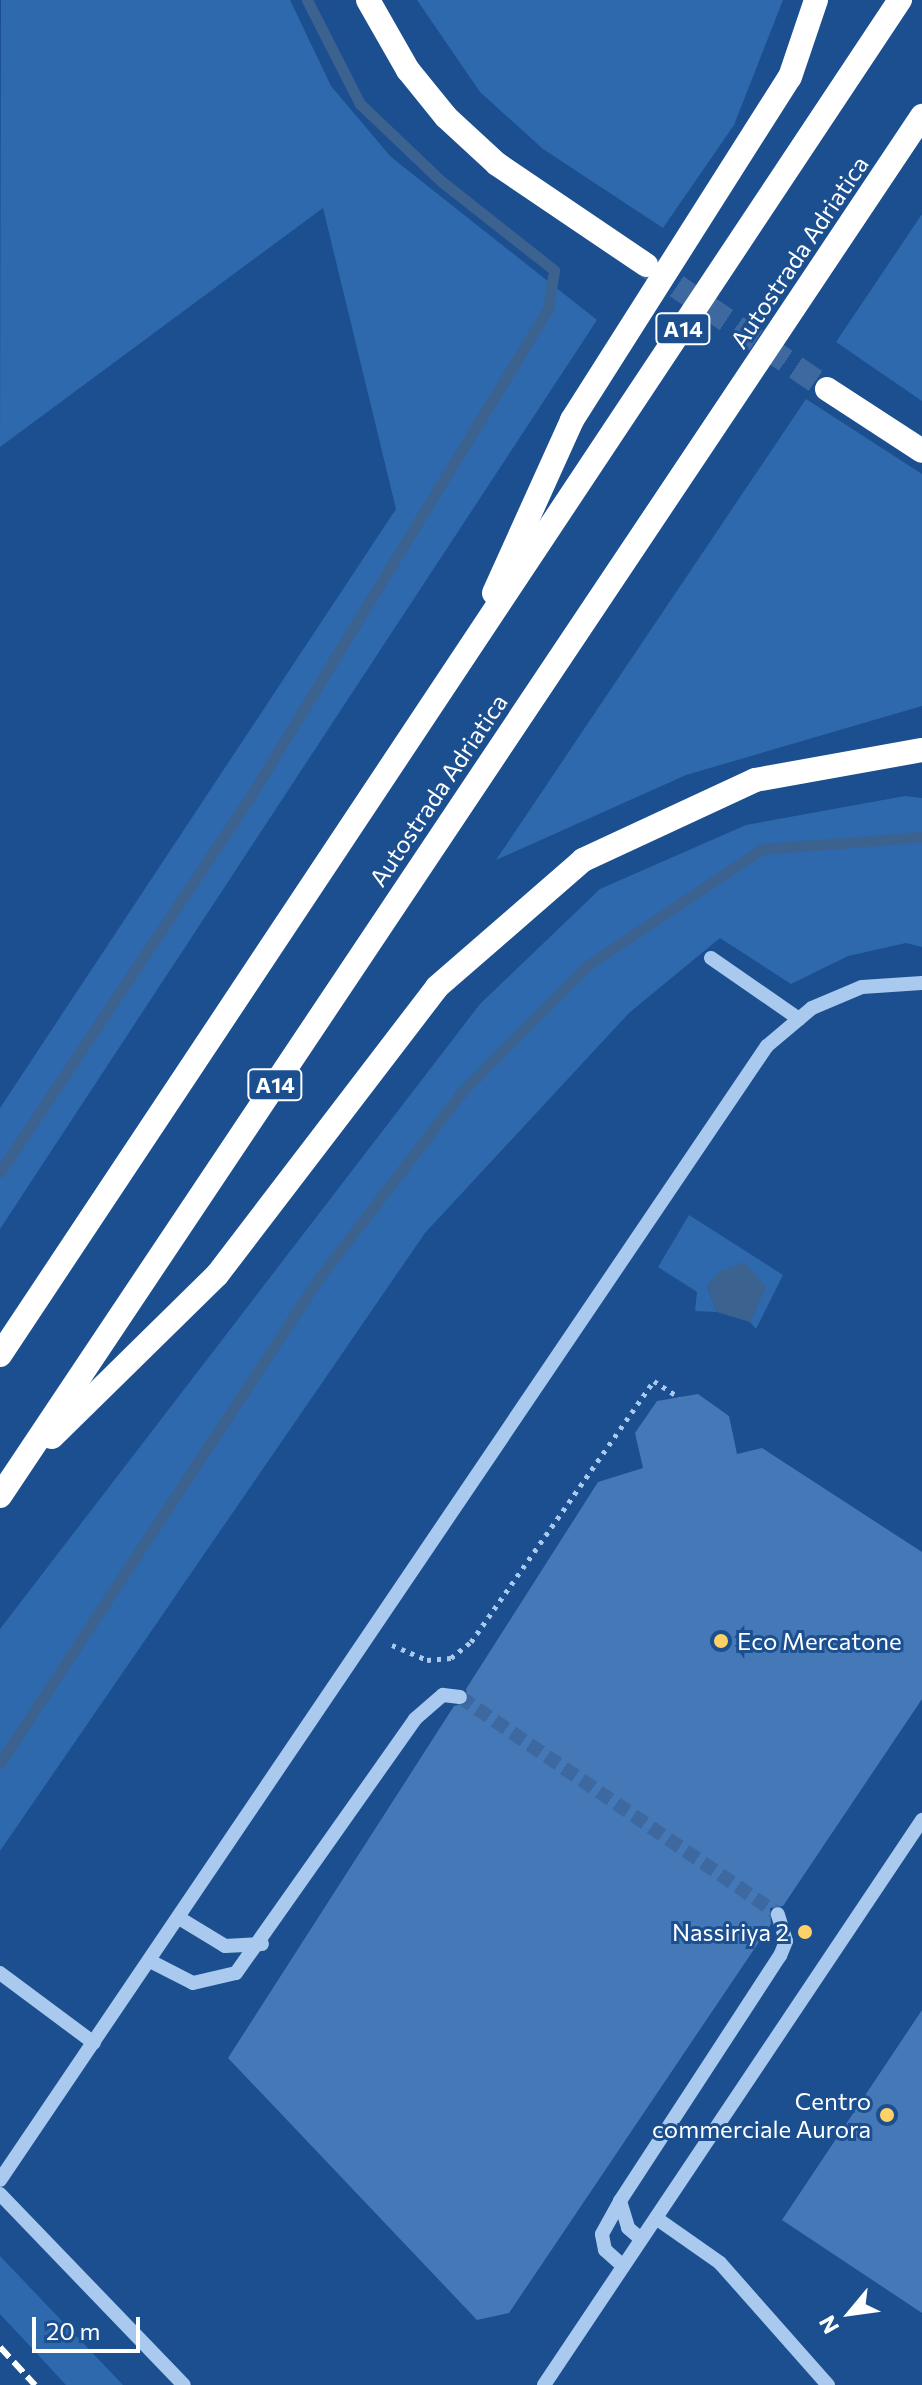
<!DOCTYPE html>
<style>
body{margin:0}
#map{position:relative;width:922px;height:2385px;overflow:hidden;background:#1b4f8f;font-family:Commissioner,sans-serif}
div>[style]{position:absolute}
.green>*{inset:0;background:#2e69ad}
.water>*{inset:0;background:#3c6290}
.stream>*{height:11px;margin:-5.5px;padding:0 5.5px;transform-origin:5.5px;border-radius:5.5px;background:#3c6290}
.building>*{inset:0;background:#4478b7}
.minor-tunnel>*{height:14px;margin-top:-7px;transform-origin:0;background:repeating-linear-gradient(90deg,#3d69a0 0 14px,transparent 0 21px)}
.highway-tunnel>*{height:24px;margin-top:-12px;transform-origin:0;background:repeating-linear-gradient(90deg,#3d69a0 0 24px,transparent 0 36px)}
.path>*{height:5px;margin-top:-2.5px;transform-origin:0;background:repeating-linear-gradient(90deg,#a9c9ee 0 4px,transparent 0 10px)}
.minor>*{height:14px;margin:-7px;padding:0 7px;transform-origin:7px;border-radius:7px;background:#a9c9ee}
.highway>*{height:24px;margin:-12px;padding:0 12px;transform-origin:12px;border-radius:12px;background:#fff}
.rail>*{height:6px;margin-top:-3px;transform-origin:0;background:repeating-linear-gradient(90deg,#fff 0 14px,transparent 0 20px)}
.dots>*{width:22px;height:22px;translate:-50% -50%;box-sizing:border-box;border:4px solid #1b4f8f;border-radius:50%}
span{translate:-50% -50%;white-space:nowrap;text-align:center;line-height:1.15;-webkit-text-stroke:6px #1b4f8f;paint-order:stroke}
.shield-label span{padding:2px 6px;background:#1b4f8f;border:2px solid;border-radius:6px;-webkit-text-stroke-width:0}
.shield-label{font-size:22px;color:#fff;font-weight:700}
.street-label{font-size:24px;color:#fff}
.poi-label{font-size:24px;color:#fff}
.left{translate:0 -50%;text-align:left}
.right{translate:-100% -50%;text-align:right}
.north{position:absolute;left:810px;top:2273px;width:80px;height:80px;-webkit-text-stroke:6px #1b4f8f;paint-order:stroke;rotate:241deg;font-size:22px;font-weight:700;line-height:32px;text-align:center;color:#fff}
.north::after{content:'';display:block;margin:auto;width:28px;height:36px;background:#fff;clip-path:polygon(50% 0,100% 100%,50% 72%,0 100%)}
.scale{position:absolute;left:32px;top:2317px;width:108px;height:36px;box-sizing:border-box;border:4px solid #fff;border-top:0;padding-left:10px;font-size:24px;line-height:28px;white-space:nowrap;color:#fff;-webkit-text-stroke:6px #1b4f8f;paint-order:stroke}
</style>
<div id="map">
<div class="green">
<i style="clip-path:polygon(1px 0,290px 0,331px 86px,391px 157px,597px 320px,0 1229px,0 1108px,396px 509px,323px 208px,0 447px)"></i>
<i style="clip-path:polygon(417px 0,783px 0,734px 125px,663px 228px,543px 149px,480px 92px)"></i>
<i style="clip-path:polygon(922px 214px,922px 401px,836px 342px)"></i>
<i style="clip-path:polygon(806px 399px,922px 474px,922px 706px,686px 775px,496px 860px)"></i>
<i style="clip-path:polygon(905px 796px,922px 798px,922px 947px,906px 943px,848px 956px,791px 984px,720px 938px,629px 1013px,425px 1233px,0 1851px,0 1629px,480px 1004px,600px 889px,746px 825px)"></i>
<i style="clip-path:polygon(689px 1215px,783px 1275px,756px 1329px,750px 1322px,765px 1287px,707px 1285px,717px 1312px,695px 1311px,697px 1292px,658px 1267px)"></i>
<i style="clip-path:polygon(0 2256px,123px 2385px,66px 2385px,0 2314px)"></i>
</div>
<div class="water">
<i style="clip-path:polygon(744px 1262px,766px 1287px,750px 1322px,717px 1312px,707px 1285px,720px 1271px)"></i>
</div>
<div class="stream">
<i style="left:0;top:1172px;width:445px;rotate:-56.3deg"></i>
<i style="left:247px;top:802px;width:578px;rotate:-58.59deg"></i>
<i style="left:548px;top:309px;width:39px;rotate:-81deg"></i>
<i style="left:554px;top:270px;width:142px;rotate:-141.8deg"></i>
<i style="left:442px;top:182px;width:113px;rotate:-136.4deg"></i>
<i style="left:360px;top:104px;width:117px;rotate:-117deg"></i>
<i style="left:0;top:1763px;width:581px;rotate:-56.67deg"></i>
<i style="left:319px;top:1278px;width:232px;rotate:-52.5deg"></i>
<i style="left:460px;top:1094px;width:182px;rotate:-45.2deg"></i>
<i style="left:588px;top:965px;width:209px;rotate:-33.7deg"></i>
<i style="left:762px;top:849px;width:160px;rotate:-4.3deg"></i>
</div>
<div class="building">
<i style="clip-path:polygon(698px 1394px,729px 1416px,737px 1454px,762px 1448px,922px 1552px,922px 1699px,783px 1906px,770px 1908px,771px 1924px,509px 2313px,477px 2320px,228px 2058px,454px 1706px,468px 1702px,466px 1689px,598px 1482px,643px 1468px,635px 1433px,657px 1401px)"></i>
<i style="clip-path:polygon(922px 2010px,922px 2313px,782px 2220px)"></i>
</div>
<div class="minor-tunnel">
<i style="left:460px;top:1697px;width:385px;rotate:34.3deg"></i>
</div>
<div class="highway-tunnel">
<i style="left:647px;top:266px;width:218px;rotate:34.3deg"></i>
</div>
<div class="path">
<i style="left:392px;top:1645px;width:38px;rotate:23deg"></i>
<i style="left:427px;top:1660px;width:24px;rotate:-5deg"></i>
<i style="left:451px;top:1658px;width:26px;rotate:-39deg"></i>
<i style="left:471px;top:1642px;width:319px;rotate:-55deg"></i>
<i style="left:654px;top:1381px;width:30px;rotate:33deg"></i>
</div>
<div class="minor">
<i style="left:711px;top:958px;width:107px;rotate:34.7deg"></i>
<i style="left:179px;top:1918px;width:54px;rotate:31.3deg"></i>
<i style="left:225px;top:1946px;width:37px;rotate:-3deg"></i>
<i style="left:150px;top:1961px;width:48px;rotate:27.1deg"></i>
<i style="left:193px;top:1983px;width:44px;rotate:-13.1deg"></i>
<i style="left:236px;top:1973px;width:311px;rotate:-54.8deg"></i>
<i style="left:415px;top:1719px;width:37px;rotate:-41deg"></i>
<i style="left:443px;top:1695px;width:17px;rotate:7deg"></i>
<i style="left:0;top:1973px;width:117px;rotate:36.7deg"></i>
<i style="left:0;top:2180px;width:1369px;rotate:-55.93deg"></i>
<i style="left:767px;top:1046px;width:59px;rotate:-40.2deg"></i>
<i style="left:812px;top:1008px;width:54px;rotate:-22.8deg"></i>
<i style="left:862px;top:987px;width:60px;rotate:-3.8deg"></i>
<i style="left:0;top:2194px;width:265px;rotate:46.1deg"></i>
<i style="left:620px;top:2201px;width:293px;rotate:-56.9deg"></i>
<i style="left:780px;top:1956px;width:16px;rotate:-68deg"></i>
<i style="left:786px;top:1941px;width:28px;rotate:-107deg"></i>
<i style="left:656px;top:2218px;width:78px;rotate:35.1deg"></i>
<i style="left:720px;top:2263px;width:163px;rotate:48.5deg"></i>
<i style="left:623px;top:2266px;width:24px;rotate:-138deg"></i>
<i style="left:605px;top:2250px;width:16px;rotate:-101deg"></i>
<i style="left:602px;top:2234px;width:38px;rotate:-61deg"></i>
<i style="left:620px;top:2201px;width:28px;rotate:73deg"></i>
<i style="left:628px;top:2228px;width:17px;rotate:40deg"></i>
<i style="left:544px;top:2385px;width:680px;rotate:-56.22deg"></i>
</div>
<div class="highway">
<i style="left:368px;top:0;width:81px;rotate:60.3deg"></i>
<i style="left:408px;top:70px;width:60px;rotate:51deg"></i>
<i style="left:446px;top:117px;width:69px;rotate:42.7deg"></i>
<i style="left:497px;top:164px;width:180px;rotate:34.1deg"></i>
<i style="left:827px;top:389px;width:113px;rotate:33.1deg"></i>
<i style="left:494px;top:593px;width:190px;rotate:-65.7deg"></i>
<i style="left:572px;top:420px;width:406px;rotate:-57.6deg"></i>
<i style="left:790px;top:77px;width:81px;rotate:-71.3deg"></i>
<i style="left:0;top:1355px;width:1627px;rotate:-56.41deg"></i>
<i style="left:52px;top:1437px;width:231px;rotate:-44.5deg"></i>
<i style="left:217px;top:1275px;width:362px;rotate:-52.6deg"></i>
<i style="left:437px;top:987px;width:194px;rotate:-41deg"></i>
<i style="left:583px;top:860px;width:190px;rotate:-24.9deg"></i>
<i style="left:755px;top:780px;width:170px;rotate:-10.2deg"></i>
<i style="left:0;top:1496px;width:1660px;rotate:-56.25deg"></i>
</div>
<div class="rail">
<i style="left:0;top:2347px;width:52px;rotate:47.4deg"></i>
</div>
<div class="dots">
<i style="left:721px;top:1641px;background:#ffd166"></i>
<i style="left:805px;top:1932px;background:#ffd166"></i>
<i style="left:887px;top:2115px;background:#ffd166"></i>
</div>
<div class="shield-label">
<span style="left:683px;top:329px">A14</span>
<span style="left:275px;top:1085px">A14</span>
</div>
<div class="street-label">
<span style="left:799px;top:252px;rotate:-56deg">Autostrada Adriatica</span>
<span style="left:438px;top:790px;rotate:-56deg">Autostrada Adriatica</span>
</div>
<div class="poi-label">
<span class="left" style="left:737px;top:1641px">Eco Mercatone</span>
<span class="right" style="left:789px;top:1932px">Nassiriya 2</span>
<span class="right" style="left:871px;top:2115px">Centro<br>commerciale Aurora</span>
</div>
<div class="north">N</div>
<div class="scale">20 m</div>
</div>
